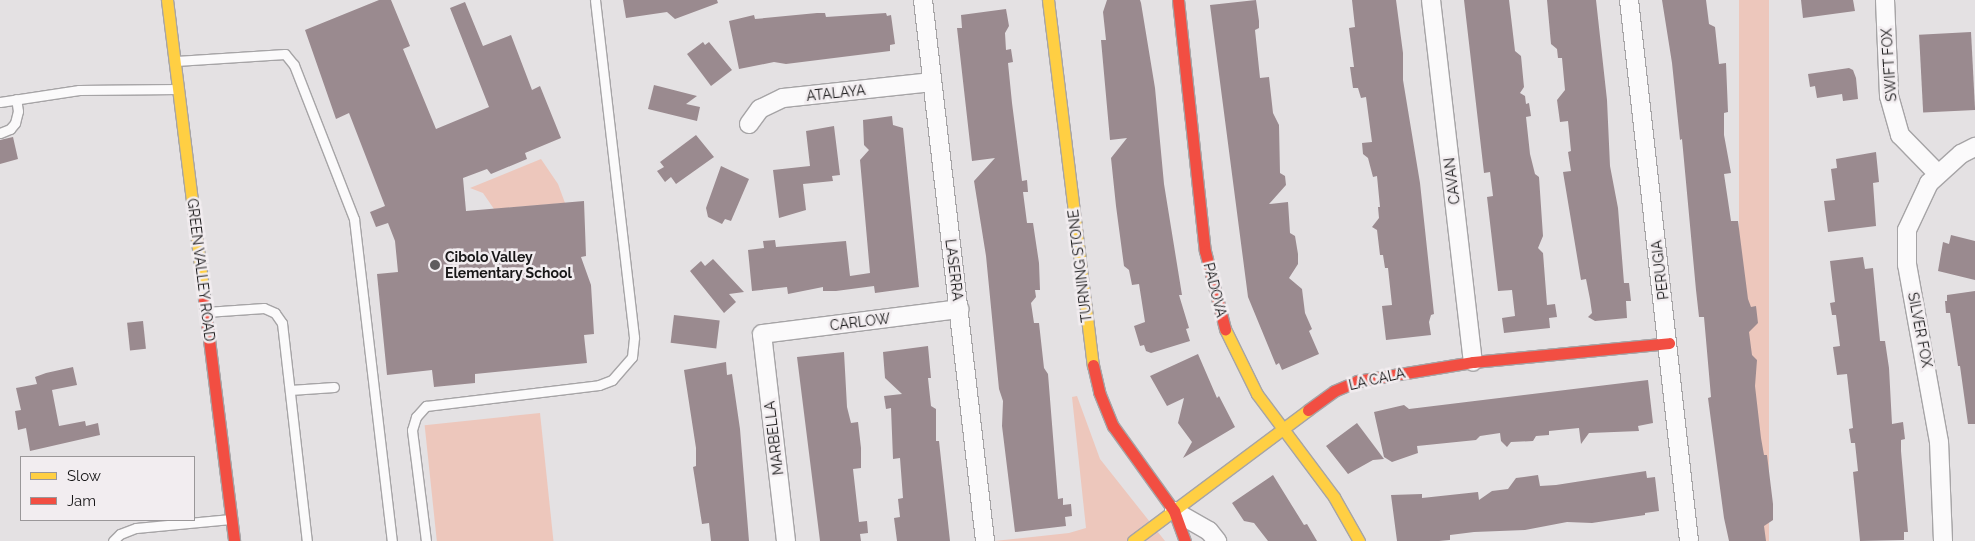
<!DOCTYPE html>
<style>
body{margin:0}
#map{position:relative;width:1975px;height:541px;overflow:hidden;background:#e4e1e3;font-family:Raleway,sans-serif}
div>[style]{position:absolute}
.green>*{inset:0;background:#edc7bc;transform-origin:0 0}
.building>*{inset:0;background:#9a8a8f;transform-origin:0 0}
.roads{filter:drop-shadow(1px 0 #a6a4a6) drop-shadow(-1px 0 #a6a4a6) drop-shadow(0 1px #a6a4a6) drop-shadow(0 -1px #a6a4a6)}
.lane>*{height:9px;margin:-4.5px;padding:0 4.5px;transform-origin:4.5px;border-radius:4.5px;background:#fbfafb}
.street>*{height:18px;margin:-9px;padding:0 9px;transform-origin:9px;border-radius:9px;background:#fbfafb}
.slow>*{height:11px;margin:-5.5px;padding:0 5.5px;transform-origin:5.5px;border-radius:5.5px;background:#ffcf43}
.jam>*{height:11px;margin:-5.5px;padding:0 5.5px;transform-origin:5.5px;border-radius:5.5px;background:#f24e42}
.dots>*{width:14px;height:14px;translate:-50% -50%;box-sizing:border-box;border:2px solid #f2edf0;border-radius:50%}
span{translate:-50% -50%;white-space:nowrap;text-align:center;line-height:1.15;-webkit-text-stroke:5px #f2edf0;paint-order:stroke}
.street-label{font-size:14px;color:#171617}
.poi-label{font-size:14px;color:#171617;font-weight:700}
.left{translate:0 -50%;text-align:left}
.legend{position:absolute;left:20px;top:456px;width:175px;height:65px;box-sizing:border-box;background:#f2edf0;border:1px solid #9a9799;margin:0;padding:6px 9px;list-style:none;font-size:15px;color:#171617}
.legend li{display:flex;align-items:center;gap:10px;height:25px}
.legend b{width:25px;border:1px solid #9a9799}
</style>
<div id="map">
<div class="green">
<i style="left:1739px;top:0;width:30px;height:545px"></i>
<i style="clip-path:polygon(541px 159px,558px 184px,565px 203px,494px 209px,483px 193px,470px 188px)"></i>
<i style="clip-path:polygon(1077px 396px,1100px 459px,1165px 541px,994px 541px,1069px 533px,1086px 528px,1072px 397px)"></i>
<i style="left:540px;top:413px;width:129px;height:116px;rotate:84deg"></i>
</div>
<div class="building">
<i style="clip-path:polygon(379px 0,391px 0,410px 46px,403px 49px,436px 129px,489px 107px,450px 8px,465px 2px,483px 46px,511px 35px,532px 90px,540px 86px,561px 138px,525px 153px,527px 159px,491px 174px,487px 169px,463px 178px,466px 211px,584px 201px,586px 256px,581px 257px,591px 285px,594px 334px,584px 335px,587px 363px,475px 374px,475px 383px,434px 387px,432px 370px,387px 375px,377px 274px,398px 272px,395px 241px,388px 223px,376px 227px,370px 212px,385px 206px,349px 113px,336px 119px,305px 30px)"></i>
<i style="clip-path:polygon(623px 0,717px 0,718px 3px,675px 19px,667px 12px,626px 18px)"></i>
<i style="clip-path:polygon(1107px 0,1140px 0,1141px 3px,1155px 88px,1164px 184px,1182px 295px,1179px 295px,1189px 328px,1186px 329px,1190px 341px,1151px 353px,1146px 351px,1144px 345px,1140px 346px,1134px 326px,1145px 322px,1139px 284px,1132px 285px,1129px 270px,1124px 266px,1116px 206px,1111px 158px,1127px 138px,1110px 140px,1101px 40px,1106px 40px,1103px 12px)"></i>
<i style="clip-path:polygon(1256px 0,1259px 21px,1259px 28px,1255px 30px,1260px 78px,1269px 77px,1273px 113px,1279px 125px,1280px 173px,1285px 176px,1286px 185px,1269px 204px,1288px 202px,1290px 233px,1295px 236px,1298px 254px,1298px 264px,1289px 278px,1302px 289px,1305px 313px,1312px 329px,1309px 331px,1319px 354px,1282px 370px,1279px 363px,1276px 365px,1248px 297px,1210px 5px)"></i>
<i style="clip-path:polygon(1352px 0,1396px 0,1403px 53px,1403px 80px,1420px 183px,1434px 314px,1431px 315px,1429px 322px,1431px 335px,1386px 340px,1382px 306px,1392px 305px,1388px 268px,1385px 268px,1383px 255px,1380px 255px,1377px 230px,1372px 227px,1379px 218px,1378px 207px,1380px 207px,1377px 176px,1373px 177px,1368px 158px,1363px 154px,1362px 143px,1372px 142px,1366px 97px,1361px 98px,1358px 88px,1353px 88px,1350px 67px,1354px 67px,1349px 28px,1355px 27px)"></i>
<i style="clip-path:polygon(1464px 0,1509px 0,1515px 51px,1521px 56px,1524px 87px,1520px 93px,1525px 96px,1526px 104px,1529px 103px,1531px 116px,1526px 117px,1530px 154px,1535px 174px,1539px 177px,1543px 236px,1538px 248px,1543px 253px,1547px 305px,1555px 304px,1557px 317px,1549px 318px,1550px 328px,1504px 333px,1502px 318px,1515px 316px,1512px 290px,1498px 291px,1487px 197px,1493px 196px,1490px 172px,1484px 173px)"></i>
<i style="clip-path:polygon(1547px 0,1596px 0,1607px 100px,1610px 166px,1618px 208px,1624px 283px,1629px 283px,1631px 301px,1626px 301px,1627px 318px,1595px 321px,1588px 317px,1592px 313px,1590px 299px,1586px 279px,1581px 280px,1563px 172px,1571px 171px,1568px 152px,1571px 151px,1568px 121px,1560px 122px,1557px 100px,1565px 90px,1562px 58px,1558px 58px,1557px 49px,1551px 44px)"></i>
<i style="clip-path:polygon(1662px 0,1706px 0,1709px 24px,1715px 27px,1719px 64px,1726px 63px,1728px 112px,1724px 113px,1724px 135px,1731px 173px,1724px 174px,1731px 221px,1738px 221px,1748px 299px,1751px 307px,1756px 306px,1758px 323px,1749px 332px,1752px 355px,1757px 360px,1755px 386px,1761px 438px,1764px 455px,1767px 455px,1773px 504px,1773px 520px,1764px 526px,1766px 541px,1729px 541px,1724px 518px,1708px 398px,1711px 397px,1704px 317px,1699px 317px,1696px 290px,1682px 139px,1680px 140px,1672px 63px)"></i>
<i style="clip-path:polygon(1801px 0,1853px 0,1855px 11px,1803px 18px)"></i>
<i style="clip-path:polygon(1006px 9px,1009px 26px,1005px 33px,1006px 50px,1011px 49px,1013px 62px,1008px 63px,1012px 103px,1022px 181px,1027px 180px,1028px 192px,1023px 192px,1027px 223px,1033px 223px,1039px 263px,1040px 290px,1035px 290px,1036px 297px,1031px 303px,1034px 323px,1039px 323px,1044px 368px,1048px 374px,1058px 499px,1063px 498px,1063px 505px,1071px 504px,1072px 516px,1065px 517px,1066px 526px,1015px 532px,1002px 426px,1003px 401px,999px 389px,986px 256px,974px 181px,995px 158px,972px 161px,957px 28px,962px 28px,961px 15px)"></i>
<i style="clip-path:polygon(817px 13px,825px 13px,826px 17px,886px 13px,887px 16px,891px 15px,895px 44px,890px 45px,890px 51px,786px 64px,774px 62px,739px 69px,729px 21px,754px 15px,755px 19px)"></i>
<i style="left:1971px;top:32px;width:78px;height:52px;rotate:87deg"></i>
<i style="clip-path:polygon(703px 42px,705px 45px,709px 42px,732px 70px,711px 86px,687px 54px)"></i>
<i style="clip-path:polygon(1849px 68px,1853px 70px,1856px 78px,1858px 99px,1843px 101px,1842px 94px,1817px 98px,1815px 86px,1810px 87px,1808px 74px)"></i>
<i style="clip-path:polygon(654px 85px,697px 96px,686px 104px,700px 107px,697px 121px,648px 109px)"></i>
<i style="clip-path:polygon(892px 116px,893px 125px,903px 128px,919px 287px,875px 293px,874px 286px,836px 291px,823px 291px,823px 287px,788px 294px,787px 287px,752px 291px,748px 250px,764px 248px,763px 241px,775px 240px,776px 247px,846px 241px,850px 276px,870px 273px,860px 160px,869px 150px,864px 145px,863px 120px)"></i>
<i style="clip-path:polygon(834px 126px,840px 175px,832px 176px,833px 181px,803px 184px,806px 210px,779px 218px,773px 170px,810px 166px,806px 131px)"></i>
<i style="clip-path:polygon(696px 135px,714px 157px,676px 184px,671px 177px,665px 182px,657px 171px,664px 167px,660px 162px)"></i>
<i style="clip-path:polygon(13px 137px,18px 159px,0 164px,0 140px)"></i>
<i style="clip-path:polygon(1876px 152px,1879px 182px,1873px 183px,1876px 226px,1828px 232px,1824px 201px,1835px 200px,1831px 169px,1837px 168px,1836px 159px)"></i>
<i style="clip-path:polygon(721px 166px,749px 179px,731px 221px,725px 219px,722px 224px,708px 217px,706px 208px)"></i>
<i style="clip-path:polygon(1951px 235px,1975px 241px,1975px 280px,1938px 271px,1943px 242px,1949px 244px)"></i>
<i style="clip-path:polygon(1863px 257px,1865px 269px,1873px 268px,1880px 341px,1885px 341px,1889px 368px,1892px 424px,1903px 422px,1905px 439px,1901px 440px,1901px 451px,1908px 532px,1904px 532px,1904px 540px,1860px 541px,1853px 472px,1858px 471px,1855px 443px,1851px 443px,1849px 429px,1853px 428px,1847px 374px,1837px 375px,1833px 347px,1840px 346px,1836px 315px,1832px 315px,1830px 303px,1835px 302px,1830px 261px)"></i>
<i style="clip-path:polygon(713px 259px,744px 292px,729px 294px,736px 302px,724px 313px,690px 271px,701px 261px,705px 266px)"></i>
<i style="clip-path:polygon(1975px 291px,1975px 424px,1968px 424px,1960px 366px,1958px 366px,1950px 313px,1946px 313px,1945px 301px,1947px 301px,1947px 295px)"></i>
<i style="left:674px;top:315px;width:46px;height:28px;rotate:7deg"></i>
<i style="left:143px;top:321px;width:28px;height:16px;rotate:84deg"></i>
<i style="clip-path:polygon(928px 346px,931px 378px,928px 378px,931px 406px,936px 409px,936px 441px,939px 441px,950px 541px,897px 541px,894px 518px,900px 517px,898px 499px,903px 498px,900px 458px,893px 459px,891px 408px,886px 409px,884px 396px,902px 394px,885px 378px,883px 352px)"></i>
<i style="clip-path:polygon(844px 352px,847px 407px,851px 423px,858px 422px,861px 448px,861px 468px,853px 469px,859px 522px,867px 521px,868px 533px,860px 534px,861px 541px,820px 541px,797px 357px)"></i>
<i style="clip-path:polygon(1198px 354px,1217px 398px,1219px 396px,1235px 427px,1183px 458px,1192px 442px,1178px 423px,1184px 398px,1167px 406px,1150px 376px)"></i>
<i style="clip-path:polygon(726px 362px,727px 375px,732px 374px,740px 429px,749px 541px,711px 541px,709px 523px,702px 524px,693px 467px,696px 466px,696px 448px,684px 370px)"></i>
<i style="clip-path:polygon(73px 367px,77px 385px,52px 390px,59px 426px,85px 421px,86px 426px,98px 423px,100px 435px,30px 451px,26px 428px,18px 430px,15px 411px,21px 410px,16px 388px,37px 384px,35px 377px,46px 373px)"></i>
<i style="clip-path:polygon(1648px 380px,1653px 423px,1638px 426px,1639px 431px,1589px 433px,1581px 444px,1579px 428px,1549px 431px,1549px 435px,1536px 436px,1533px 441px,1511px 442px,1507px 447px,1501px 441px,1500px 433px,1480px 436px,1476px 440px,1417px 446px,1418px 453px,1392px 462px,1384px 457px,1374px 412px,1404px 405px,1409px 409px)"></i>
<i style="clip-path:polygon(1357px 423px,1384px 459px,1373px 460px,1348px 474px,1326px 446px)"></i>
<i style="clip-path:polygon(1646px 471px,1647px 478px,1655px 477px,1659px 511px,1645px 513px,1645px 515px,1592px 523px,1567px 522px,1525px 530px,1474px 532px,1450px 535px,1450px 540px,1439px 541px,1397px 541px,1391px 495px,1422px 494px,1422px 498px,1478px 492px,1479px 500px,1492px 491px,1508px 489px,1516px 478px,1538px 475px,1540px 486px,1556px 485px)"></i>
<i style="clip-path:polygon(1273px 475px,1304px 525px,1307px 524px,1317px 541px,1268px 541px,1254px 523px,1244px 521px,1232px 503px)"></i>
</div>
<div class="roads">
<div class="lane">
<i style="left:176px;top:61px;width:109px;rotate:-3.7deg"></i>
<i style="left:285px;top:54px;width:14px;rotate:51deg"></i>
<i style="left:294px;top:65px;width:165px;rotate:68.7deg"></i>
<i style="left:354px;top:219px;width:324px;rotate:83.3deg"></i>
<i style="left:0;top:102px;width:80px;rotate:-8.6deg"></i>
<i style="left:79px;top:90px;width:99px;rotate:-0.6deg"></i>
<i style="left:0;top:133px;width:11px;rotate:-22deg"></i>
<i style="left:10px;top:129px;width:8px;rotate:-50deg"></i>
<i style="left:15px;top:123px;width:12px;rotate:-76deg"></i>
<i style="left:18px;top:111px;width:12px;rotate:-99deg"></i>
<i style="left:206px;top:312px;width:58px;rotate:-3.9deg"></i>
<i style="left:264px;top:308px;width:12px;rotate:24deg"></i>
<i style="left:275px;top:313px;width:12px;rotate:55deg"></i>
<i style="left:282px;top:323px;width:219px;rotate:83.5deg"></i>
<i style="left:290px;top:390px;width:44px;rotate:-3.9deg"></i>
<i style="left:113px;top:541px;width:10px;rotate:-45deg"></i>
<i style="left:120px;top:534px;width:17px;rotate:-21deg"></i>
<i style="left:136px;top:528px;width:95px;rotate:-5.4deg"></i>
<i style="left:426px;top:541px;width:112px;rotate:-97.2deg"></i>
<i style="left:412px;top:430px;width:14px;rotate:-73deg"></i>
<i style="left:416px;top:417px;width:15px;rotate:-48deg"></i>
<i style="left:426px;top:406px;width:174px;rotate:-6.9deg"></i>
<i style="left:599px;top:385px;width:14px;rotate:-21deg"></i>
<i style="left:612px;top:380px;width:30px;rotate:-49deg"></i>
<i style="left:632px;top:357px;width:20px;rotate:-84deg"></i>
<i style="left:634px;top:337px;width:339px;rotate:-96.6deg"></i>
</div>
<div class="street">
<i style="left:923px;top:0;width:545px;rotate:83.46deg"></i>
<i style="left:1431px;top:0;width:364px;rotate:83.4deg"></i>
<i style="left:1629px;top:0;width:544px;rotate:83.67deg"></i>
<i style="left:1885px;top:0;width:96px;rotate:87.6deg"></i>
<i style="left:1889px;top:96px;width:41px;rotate:74.2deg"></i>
<i style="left:1900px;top:135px;width:54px;rotate:45.7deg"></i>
<i style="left:749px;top:124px;width:19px;rotate:-54deg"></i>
<i style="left:760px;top:109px;width:25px;rotate:-26deg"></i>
<i style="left:783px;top:98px;width:150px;rotate:-6.1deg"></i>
<i style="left:1174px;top:511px;width:40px;rotate:29.7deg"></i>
<i style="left:1209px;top:531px;width:13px;rotate:51deg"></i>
<i style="left:786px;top:541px;width:208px;rotate:-96.6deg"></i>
<i style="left:762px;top:334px;width:199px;rotate:-7.2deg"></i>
<i style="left:1943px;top:541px;width:99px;rotate:-92.3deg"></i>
<i style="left:1939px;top:442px;width:180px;rotate:-100.2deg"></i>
<i style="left:1907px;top:265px;width:35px;rotate:-90deg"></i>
<i style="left:1907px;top:230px;width:52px;rotate:-64.9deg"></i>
<i style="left:1929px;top:183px;width:43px;rotate:-42.2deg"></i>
<i style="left:1961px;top:154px;width:16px;rotate:-27deg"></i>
</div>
<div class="slow">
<i style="left:167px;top:0;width:301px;rotate:82.9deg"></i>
<i style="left:1048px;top:0;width:368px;rotate:83deg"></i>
<i style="left:1225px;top:329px;width:72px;rotate:63.8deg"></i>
<i style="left:1257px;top:394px;width:129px;rotate:53.2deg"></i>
<i style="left:1334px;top:497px;width:51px;rotate:60.4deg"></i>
<i style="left:1133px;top:541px;width:219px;rotate:-36.8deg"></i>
</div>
<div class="jam">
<i style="left:1178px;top:0;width:252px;rotate:83.9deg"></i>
<i style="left:1205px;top:251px;width:81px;rotate:75.6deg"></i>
<i style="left:204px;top:299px;width:244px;rotate:82.9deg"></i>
<i style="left:1093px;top:365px;width:28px;rotate:77deg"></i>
<i style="left:1099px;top:392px;width:37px;rotate:68deg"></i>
<i style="left:1113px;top:426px;width:105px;rotate:54.3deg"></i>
<i style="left:1174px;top:511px;width:32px;rotate:70deg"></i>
<i style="left:1308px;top:410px;width:32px;rotate:-36deg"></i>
<i style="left:1334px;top:391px;width:25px;rotate:-23deg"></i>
<i style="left:1357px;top:381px;width:118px;rotate:-9.3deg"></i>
<i style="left:1473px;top:362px;width:197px;rotate:-5.5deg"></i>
</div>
</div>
<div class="dots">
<i style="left:435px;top:265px;background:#5f5d5e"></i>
</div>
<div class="street-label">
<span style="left:1889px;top:65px;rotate:-94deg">SWIFT FOX</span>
<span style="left:836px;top:93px;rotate:-6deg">ATALAYA</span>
<span style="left:1452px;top:181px;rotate:-97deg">CAVAN</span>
<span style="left:1080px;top:266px;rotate:-97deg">TURNING STONE</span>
<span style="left:201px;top:270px;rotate:83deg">GREEN VALLEY ROAD</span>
<span style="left:954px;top:270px;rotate:83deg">LASERRA</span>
<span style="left:1660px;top:270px;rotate:-97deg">PERUGIA</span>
<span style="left:1215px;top:290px;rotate:76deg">PADOVA</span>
<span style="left:860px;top:322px;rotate:-7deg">CARLOW</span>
<span style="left:1920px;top:330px;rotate:79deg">SILVER FOX</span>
<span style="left:1377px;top:379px;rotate:-13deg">LA CALA</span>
<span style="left:774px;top:438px;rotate:-97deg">MARBELLA</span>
</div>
<div class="poi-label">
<span class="left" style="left:445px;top:265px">Cibolo Valley<br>Elementary School</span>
</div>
<ul class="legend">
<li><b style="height:6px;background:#ffcf43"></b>Slow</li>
<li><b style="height:6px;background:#f24e42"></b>Jam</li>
</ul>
</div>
